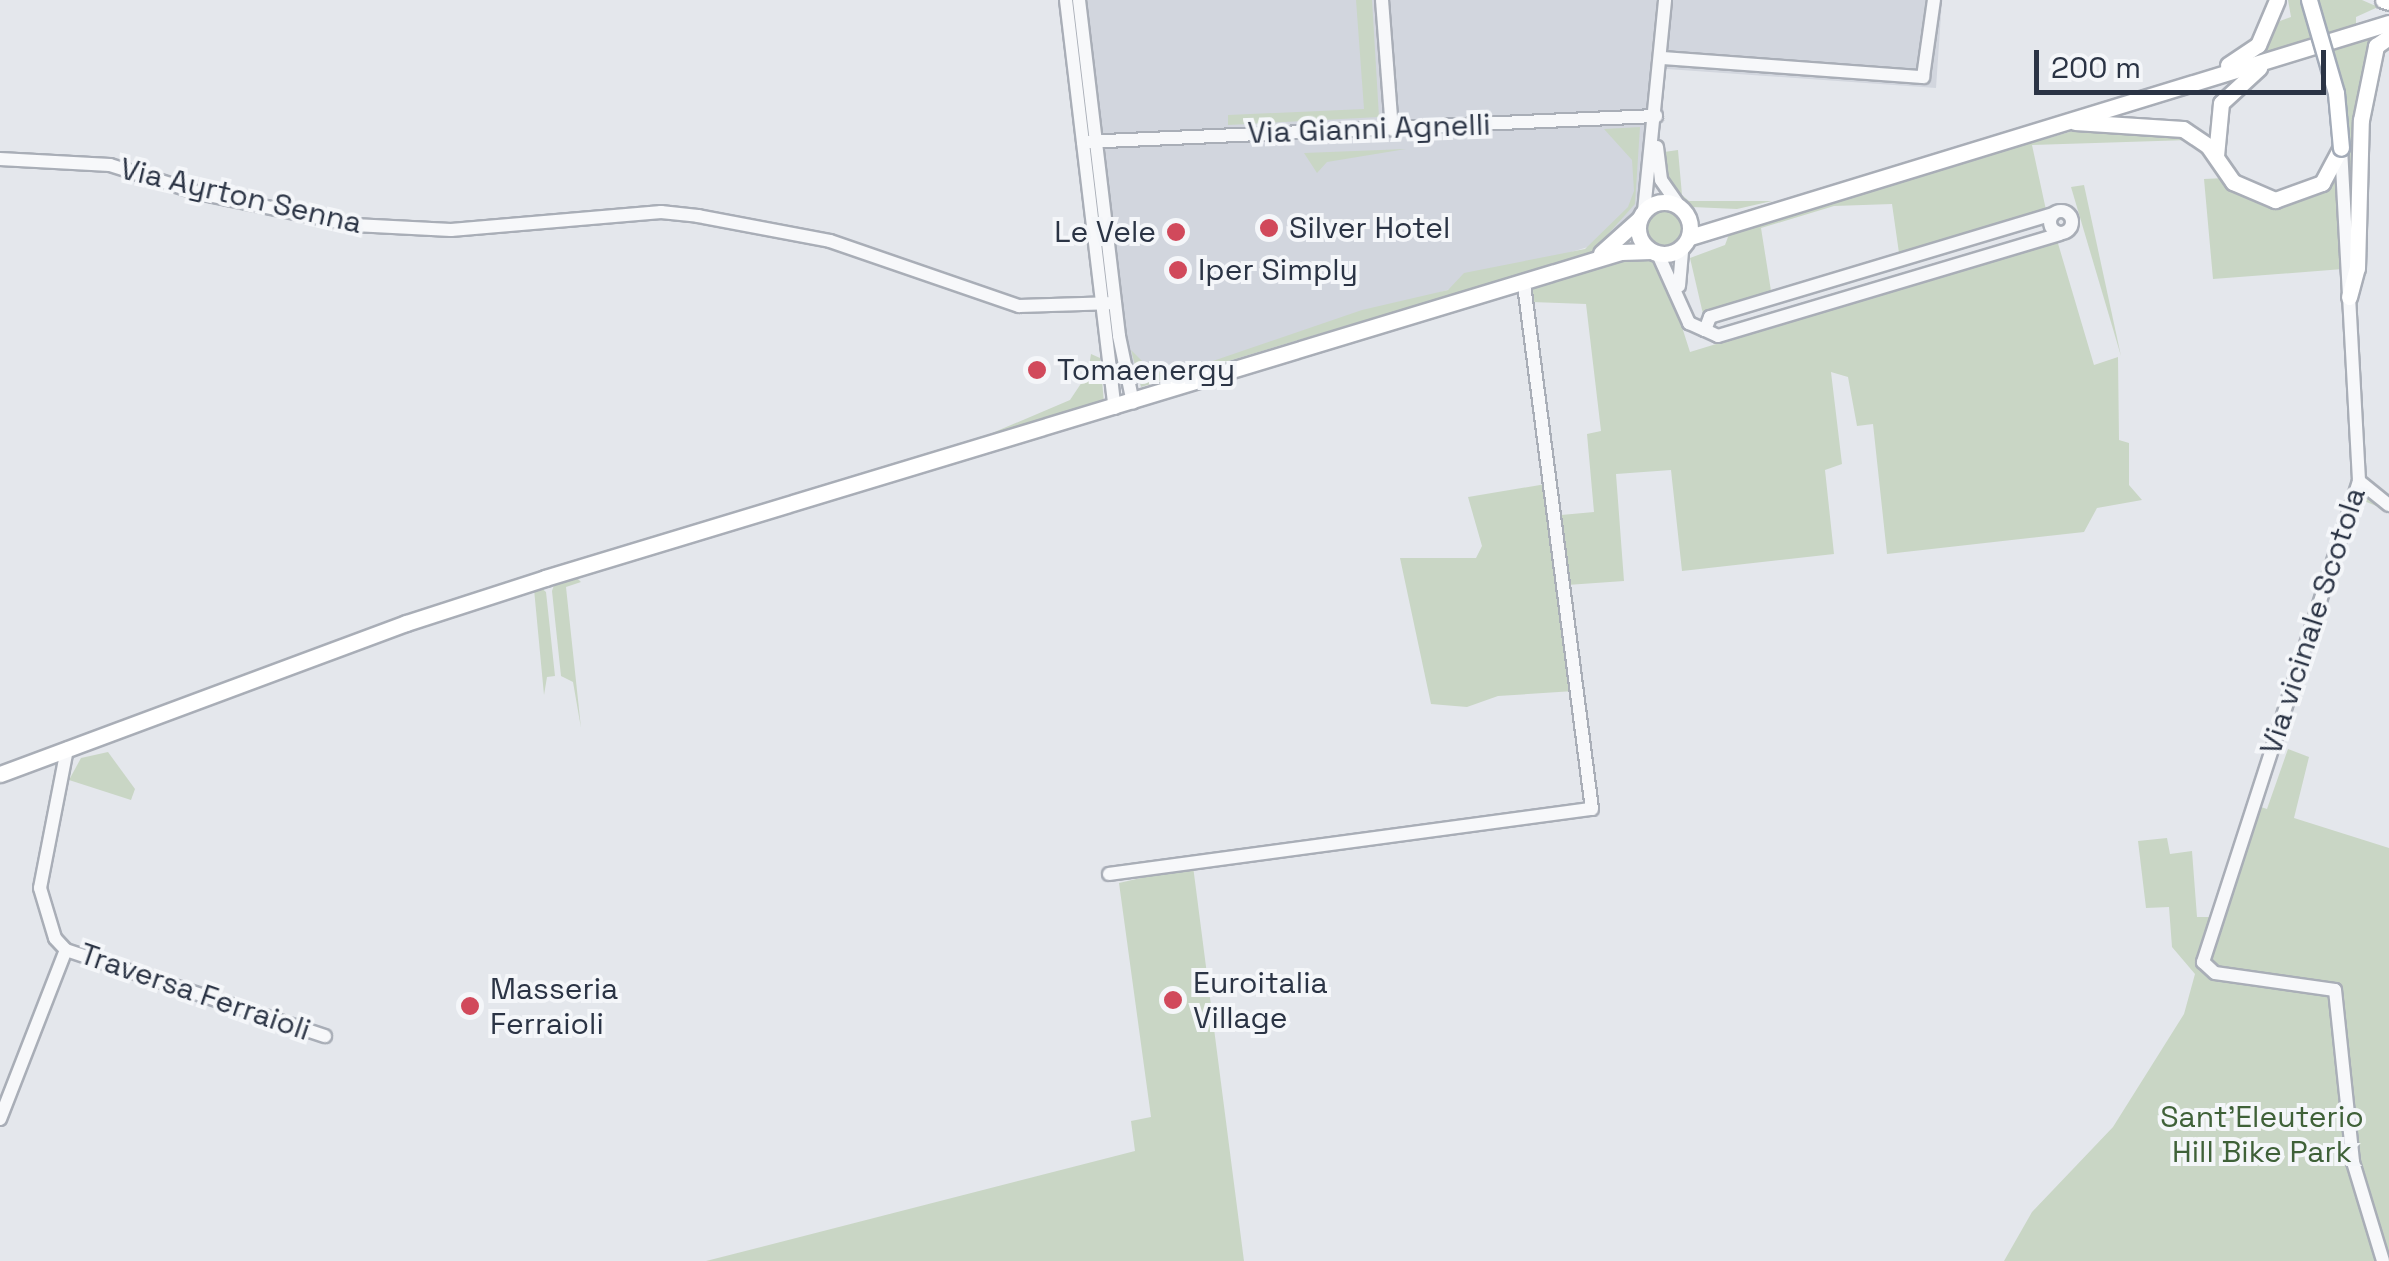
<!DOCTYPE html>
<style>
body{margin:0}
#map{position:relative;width:2389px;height:1261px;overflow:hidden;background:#e4e7ec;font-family:"Space Grotesk",sans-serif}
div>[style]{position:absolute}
.built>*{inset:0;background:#d2d6de}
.green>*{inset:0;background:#c9d6c5}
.round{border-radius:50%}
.roads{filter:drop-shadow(2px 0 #a9aeb7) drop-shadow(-2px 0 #a9aeb7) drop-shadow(0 2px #a9aeb7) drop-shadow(0 -2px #a9aeb7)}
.minor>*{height:12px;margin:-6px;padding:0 6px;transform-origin:6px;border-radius:6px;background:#f7f8fa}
.minor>.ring{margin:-6px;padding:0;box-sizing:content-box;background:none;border:12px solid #f7f8fa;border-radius:50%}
.major>*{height:15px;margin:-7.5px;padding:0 7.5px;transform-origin:7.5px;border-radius:7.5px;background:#fff}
.major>.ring{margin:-7.5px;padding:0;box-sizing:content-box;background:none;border:15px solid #fff;border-radius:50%}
.bridges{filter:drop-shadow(2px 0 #a3abb8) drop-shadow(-2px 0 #a3abb8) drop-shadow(0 2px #a3abb8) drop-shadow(0 -2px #a3abb8)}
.major-bridge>*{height:15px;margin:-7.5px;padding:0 7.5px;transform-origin:7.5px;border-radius:7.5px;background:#fff}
.dots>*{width:28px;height:28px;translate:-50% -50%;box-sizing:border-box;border:5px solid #f4f6f9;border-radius:50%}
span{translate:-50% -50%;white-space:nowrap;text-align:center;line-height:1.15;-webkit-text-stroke:8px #f4f6f9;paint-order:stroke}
.street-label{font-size:30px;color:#2b3445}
.poi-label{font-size:30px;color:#2b3445}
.left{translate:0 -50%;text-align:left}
.right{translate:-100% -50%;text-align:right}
.park-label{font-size:30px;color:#3f6138}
.scale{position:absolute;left:2034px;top:50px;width:292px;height:45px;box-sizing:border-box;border:5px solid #2b3445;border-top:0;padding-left:12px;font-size:30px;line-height:35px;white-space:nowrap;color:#2b3445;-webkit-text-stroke:8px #f4f6f9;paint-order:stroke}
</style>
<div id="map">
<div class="built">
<i style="clip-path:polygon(1060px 0,1942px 0,1936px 88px,1653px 68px,1642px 194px,1632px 218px,1601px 243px,1106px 394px)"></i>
</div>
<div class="green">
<i style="clip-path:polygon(1356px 0,1372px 0,1379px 117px,1228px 125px,1228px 115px,1364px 109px)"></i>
<i style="clip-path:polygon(2288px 0,2304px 0,2316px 38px,2248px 60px,2280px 21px,2291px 17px)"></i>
<i style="clip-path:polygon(2314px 0,2362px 0,2378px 7px,2356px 17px,2356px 26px,2326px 36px)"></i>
<i style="clip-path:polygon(2375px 35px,2363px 88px,2354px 274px,2330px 49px)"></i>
<i style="clip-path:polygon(1640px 127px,1635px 204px,1591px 253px,1141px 387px,1131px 350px,1150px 369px,1172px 375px,1362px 310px,1448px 290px,1464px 273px,1585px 249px,1628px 207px,1634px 191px,1632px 160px,1604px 129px)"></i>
<i style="clip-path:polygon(2087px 127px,2176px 131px,2189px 140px,2032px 145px,2046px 210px,1899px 253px,1892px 204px,1834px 206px,1761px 228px,1771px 291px,1703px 314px,1690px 258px,1725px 245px,1731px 229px)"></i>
<i style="clip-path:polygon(1406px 149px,1327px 162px,1317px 173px,1304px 153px)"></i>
<i style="clip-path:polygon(1678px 150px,1682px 195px,1689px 201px,1772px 201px,1737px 209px,1692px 207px,1669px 190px,1664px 152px)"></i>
<i style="clip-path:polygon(2338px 170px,2343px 269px,2213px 279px,2204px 179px,2225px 178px,2251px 199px,2288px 205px,2321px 192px)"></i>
<i style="clip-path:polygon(2084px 185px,2121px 356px,2071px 187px)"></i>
<i class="round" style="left:1647px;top:210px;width:36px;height:36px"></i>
<i style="clip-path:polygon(2057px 240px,2094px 365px,2118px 357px,2119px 440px,2129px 443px,2129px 485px,2142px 500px,2097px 508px,2084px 532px,1887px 554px,1873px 424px,1857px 426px,1848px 377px,1831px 372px,1842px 464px,1825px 470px,1834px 554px,1682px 571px,1671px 470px,1616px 474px,1624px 581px,1567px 585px,1556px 500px,1561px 515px,1594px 512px,1587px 434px,1601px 431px,1586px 304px,1532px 302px,1529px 290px,1644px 252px,1665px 274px,1690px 352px)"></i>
<i style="clip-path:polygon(1091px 354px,1100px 358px,1104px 403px,957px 448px,1070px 400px,1088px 373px)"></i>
<i style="clip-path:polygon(1546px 484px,1574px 691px,1498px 696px,1467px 707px,1431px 704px,1400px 558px,1476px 558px,1482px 546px,1468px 497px)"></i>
<i style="clip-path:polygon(2363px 494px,2389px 511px,2359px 499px,2258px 806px,2267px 809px,2288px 749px,2309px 757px,2294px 818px,2389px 848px,2389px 1261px,2004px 1261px,2032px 1212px,2113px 1127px,2184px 1014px,2195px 974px,2172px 947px,2169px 907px,2146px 908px,2138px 841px,2167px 838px,2170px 854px,2192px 851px,2197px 917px,2211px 917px,2360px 495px)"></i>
<i style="clip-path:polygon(576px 577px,581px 582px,566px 587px,581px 728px,573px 682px,561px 676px,552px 591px,555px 582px)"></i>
<i style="clip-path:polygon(540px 587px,546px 592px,555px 676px,547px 677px,544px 695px,534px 589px)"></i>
<i style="clip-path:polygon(108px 752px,135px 789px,131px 800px,69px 780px,81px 758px)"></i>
<i style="clip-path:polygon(1193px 866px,1244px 1261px,706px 1261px,1135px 1151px,1131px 1121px,1151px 1117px,1119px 883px)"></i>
</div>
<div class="roads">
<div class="minor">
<i style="left:1066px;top:0;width:411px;rotate:83.2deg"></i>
<i style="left:1079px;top:0;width:338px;rotate:83.2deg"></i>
<i style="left:1119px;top:336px;width:68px;rotate:78.2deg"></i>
<i style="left:1382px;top:0;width:130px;rotate:85.6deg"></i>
<i style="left:1662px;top:58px;width:262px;rotate:4.2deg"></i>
<i style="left:1923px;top:77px;width:78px;rotate:-81.9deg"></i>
<i style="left:1083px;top:142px;width:574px;rotate:-2.6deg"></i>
<i style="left:1657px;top:147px;width:33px;rotate:83deg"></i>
<i style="left:1661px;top:180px;width:32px;rotate:55deg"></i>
<i style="left:2341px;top:148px;width:333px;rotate:86.9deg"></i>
<i style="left:2359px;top:481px;width:506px;rotate:107.97deg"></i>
<i style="left:2203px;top:962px;width:16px;rotate:43deg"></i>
<i style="left:2215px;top:973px;width:121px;rotate:8.1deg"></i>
<i style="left:2335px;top:990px;width:173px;rotate:84deg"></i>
<i style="left:2353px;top:1162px;width:103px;rotate:73.1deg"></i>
<i style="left:0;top:159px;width:110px;rotate:3.1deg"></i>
<i style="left:110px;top:165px;width:93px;rotate:17.5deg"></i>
<i style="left:199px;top:193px;width:158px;rotate:11.7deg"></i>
<i style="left:354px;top:225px;width:97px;rotate:3deg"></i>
<i style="left:451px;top:230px;width:211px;rotate:-4.9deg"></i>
<i style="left:661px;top:212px;width:37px;rotate:6deg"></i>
<i style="left:698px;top:216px;width:134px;rotate:10.7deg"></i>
<i style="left:830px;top:241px;width:200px;rotate:19deg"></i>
<i style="left:1019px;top:306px;width:96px;rotate:-1.8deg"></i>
<i class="ring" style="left:2050px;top:211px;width:10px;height:10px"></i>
<i style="left:1644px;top:211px;width:212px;rotate:-84.3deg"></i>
<i style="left:2053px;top:214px;width:358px;rotate:163.3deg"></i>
<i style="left:1710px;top:317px;width:14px;rotate:111deg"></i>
<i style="left:1705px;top:330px;width:14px;rotate:25deg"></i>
<i style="left:1718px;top:336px;width:357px;rotate:-16.6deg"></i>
<i style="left:1658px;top:254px;width:76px;rotate:65.8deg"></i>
<i style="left:1689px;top:323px;width:17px;rotate:24deg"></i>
<i style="left:1679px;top:286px;width:38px;rotate:-85deg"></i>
<i style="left:2359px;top:481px;width:38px;rotate:39deg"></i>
<i style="left:1109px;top:874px;width:487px;rotate:-7.7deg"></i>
<i style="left:1592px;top:809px;width:528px;rotate:-97.39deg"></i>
<i style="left:66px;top:950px;width:273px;rotate:18.4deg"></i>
<i style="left:0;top:1119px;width:181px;rotate:-68.7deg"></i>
<i style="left:66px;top:950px;width:16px;rotate:-133deg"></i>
<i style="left:55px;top:938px;width:52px;rotate:-106.7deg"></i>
<i style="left:40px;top:888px;width:142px;rotate:-79deg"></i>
</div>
<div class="major">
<i style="left:2383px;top:0;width:6px;rotate:18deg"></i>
<i style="left:2228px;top:65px;width:36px;rotate:-34deg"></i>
<i style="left:2258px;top:45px;width:49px;rotate:-67.1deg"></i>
<i style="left:2075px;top:122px;width:108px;rotate:3.7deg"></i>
<i style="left:2183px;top:129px;width:30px;rotate:34deg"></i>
<i style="left:2208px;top:146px;width:44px;rotate:55.2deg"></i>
<i style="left:2233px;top:182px;width:46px;rotate:23.2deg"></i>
<i style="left:2275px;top:200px;width:50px;rotate:-19.9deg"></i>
<i style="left:2322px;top:183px;width:40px;rotate:-62deg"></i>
<i style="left:2216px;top:156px;width:53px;rotate:-84.6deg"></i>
<i style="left:2221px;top:103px;width:52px;rotate:-42.6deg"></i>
<i class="ring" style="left:1638px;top:202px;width:37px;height:37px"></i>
<i style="left:1690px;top:237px;width:731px;rotate:-17.02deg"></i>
<i style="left:1601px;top:253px;width:51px;rotate:-41.8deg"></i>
<i style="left:2349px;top:297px;width:30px;rotate:-75deg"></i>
<i style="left:2357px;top:268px;width:148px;rotate:-88.5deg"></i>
<i style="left:2361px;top:120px;width:76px;rotate:-78.5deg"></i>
<i style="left:2376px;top:46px;width:16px;rotate:-35deg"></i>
<i style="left:0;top:774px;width:433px;rotate:-20.4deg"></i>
<i style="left:406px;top:623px;width:146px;rotate:-17.9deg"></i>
<i style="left:545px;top:578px;width:1124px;rotate:-16.86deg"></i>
<i style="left:1621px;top:252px;width:30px;rotate:-2deg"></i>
</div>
</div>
<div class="bridges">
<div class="major-bridge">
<i style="left:2309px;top:0;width:97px;rotate:73.8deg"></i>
<i style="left:2336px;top:93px;width:55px;rotate:84.8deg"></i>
</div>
</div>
<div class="dots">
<i style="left:1269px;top:228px;background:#d1495b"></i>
<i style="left:1176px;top:232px;background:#d1495b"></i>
<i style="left:1178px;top:270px;background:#d1495b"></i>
<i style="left:1037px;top:370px;background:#d1495b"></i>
<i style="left:1173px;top:1000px;background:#d1495b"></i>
<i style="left:470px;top:1006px;background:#d1495b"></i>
</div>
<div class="street-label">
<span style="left:1369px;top:129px;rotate:-2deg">Via Gianni Agnelli</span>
<span style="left:241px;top:196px;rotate:13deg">Via Ayrton Senna</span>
<span style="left:2313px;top:621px;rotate:-72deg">Via vicinale Scotola</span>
<span style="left:195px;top:992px;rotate:19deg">Traversa Ferraioli</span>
</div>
<div class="poi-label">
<span class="left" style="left:1289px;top:228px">Silver Hotel</span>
<span class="right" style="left:1156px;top:232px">Le Vele</span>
<span class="left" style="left:1198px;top:270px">Iper Simply</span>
<span class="left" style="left:1057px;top:370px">Tomaenergy</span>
<span class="left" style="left:1193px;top:1000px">Euroitalia<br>Village</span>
<span class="left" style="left:490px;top:1006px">Masseria<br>Ferraioli</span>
</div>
<div class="park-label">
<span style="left:2262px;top:1134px">Sant'Eleuterio<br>Hill Bike Park</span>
</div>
<div class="scale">200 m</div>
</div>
